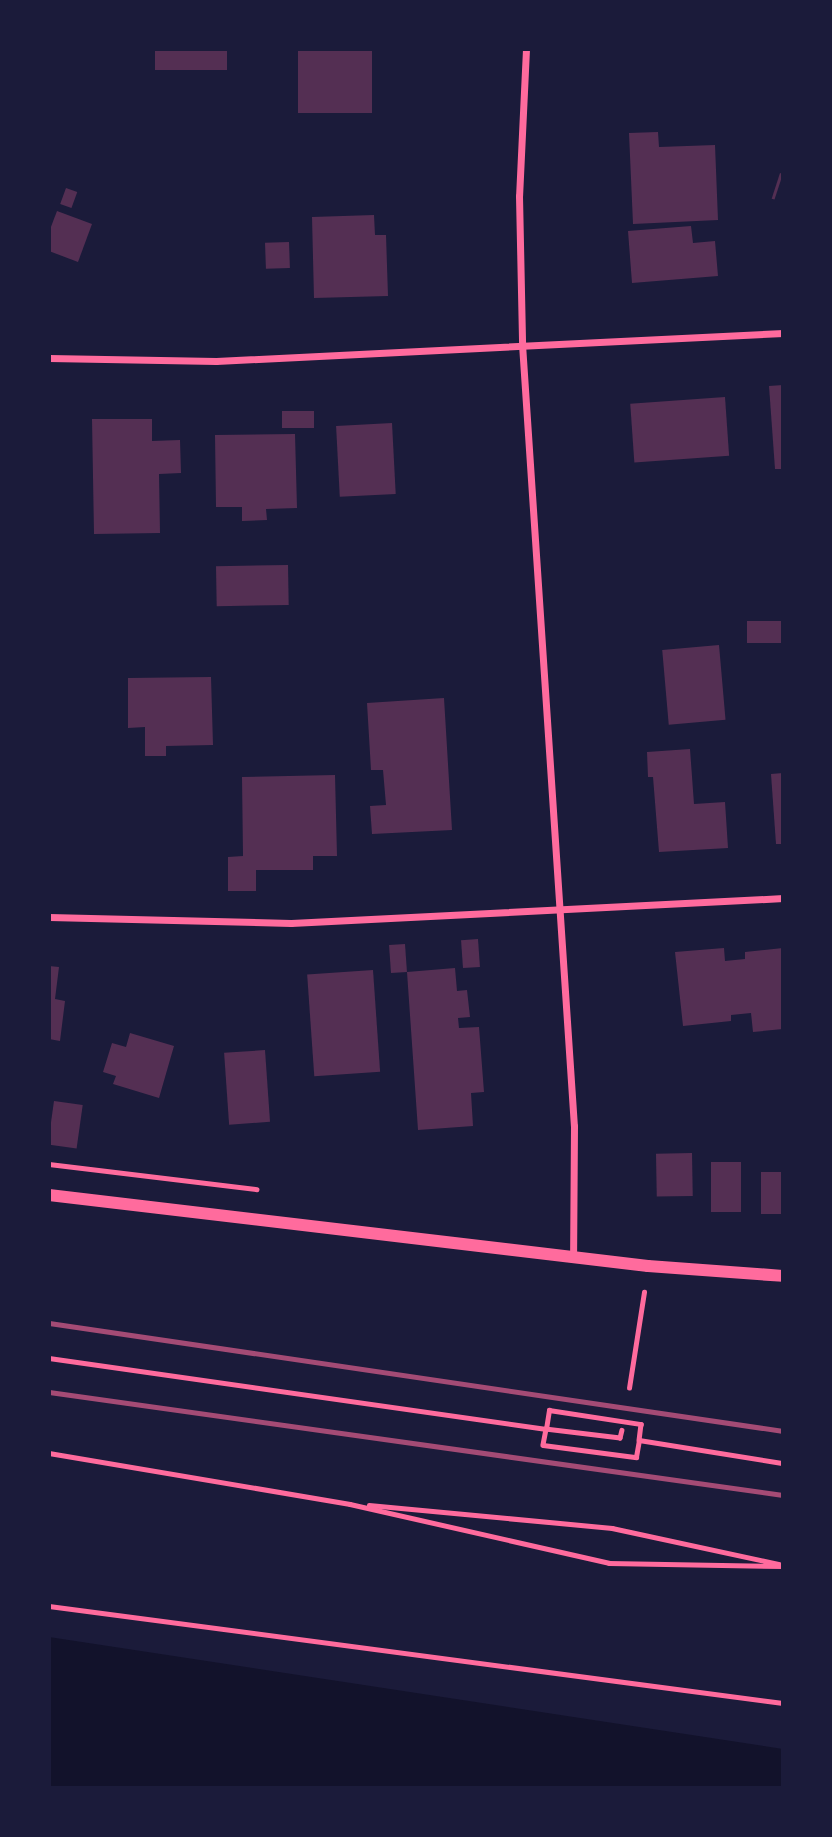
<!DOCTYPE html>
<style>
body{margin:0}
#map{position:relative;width:832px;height:1837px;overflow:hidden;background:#1b1b3a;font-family:"Exo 2",sans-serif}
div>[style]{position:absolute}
.water>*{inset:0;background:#12122b}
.building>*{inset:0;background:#542f53;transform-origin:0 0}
.path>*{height:4.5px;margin:-2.25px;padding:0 2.25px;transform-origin:2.25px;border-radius:2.25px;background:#ff6b9d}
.minor>*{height:7px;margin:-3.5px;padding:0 3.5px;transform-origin:3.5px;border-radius:3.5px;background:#ff6b9d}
.tertiary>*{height:12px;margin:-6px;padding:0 6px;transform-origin:6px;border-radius:6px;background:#ff6b9d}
.rail>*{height:5px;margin:-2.5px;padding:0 2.5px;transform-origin:2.5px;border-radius:2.5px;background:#a44b75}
span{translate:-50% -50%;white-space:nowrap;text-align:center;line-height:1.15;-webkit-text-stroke:5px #1b1b3a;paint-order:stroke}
.frame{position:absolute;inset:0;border:51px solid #1b1b3a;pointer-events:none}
</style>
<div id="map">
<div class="water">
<i style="clip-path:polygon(49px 1637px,783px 1749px,783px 1788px,49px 1788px)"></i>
</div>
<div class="building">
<i style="left:155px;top:49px;width:72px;height:21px"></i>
<i style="left:298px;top:49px;width:74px;height:64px"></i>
<i style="clip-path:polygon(658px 132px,659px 147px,715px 145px,718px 220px,633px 224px,629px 133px)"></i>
<i style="left:780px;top:173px;width:3px;height:27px;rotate:18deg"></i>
<i style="left:66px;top:188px;width:12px;height:17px;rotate:20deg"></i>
<i style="clip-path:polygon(57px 211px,92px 224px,78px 262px,49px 251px,49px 232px)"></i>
<i style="clip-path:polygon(374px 215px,375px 235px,386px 235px,388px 296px,314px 298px,312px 217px)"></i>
<i style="clip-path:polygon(691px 226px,693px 243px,715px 241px,718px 276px,632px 283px,628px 231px)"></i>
<i style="left:289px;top:242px;width:26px;height:24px;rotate:88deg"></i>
<i style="clip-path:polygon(783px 385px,783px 469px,775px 469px,769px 386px)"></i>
<i style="left:725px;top:397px;width:59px;height:95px;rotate:86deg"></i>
<i style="left:314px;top:411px;width:17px;height:32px;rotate:90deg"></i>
<i style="clip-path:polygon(92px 419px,152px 419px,152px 441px,180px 440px,181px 473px,159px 474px,160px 533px,94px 534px)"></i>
<i style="left:392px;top:423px;width:71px;height:56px;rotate:87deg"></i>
<i style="clip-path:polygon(295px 434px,297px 508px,266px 509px,267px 520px,242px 521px,242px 507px,216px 507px,215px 435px)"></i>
<i style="left:288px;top:565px;width:40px;height:72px;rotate:89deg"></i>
<i style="left:783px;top:621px;width:22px;height:36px;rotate:90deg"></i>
<i style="left:719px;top:645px;width:75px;height:57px;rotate:85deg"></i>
<i style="clip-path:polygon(211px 677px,213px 745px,166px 746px,166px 756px,145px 756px,145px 727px,128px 728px,128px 678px)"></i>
<i style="clip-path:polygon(444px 698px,452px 830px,372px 834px,370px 806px,386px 805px,383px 770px,371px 770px,367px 703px)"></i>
<i style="clip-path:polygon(690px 749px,694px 804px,725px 802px,728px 848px,659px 852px,653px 777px,648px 777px,647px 752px)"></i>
<i style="clip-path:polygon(783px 773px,783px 844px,776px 844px,771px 774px)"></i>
<i style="clip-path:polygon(335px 775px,337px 856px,313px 856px,313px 870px,256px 870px,256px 891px,228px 891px,228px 857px,243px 856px,242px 777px)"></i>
<i style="left:478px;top:939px;width:28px;height:17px;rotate:86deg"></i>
<i style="left:405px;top:944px;width:28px;height:16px;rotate:86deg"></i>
<i style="clip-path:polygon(724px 948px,725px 961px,745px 959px,745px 952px,783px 948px,783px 1029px,753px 1032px,751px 1013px,731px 1015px,731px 1021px,683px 1026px,675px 952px)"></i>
<i style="clip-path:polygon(49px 966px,59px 967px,55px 999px,65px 1001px,60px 1041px,49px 1039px)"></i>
<i style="clip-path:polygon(455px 968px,457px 991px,467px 990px,470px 1017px,458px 1018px,459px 1028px,479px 1027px,484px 1092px,471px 1093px,473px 1126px,418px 1130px,407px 972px)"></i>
<i style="left:373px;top:970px;width:102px;height:66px;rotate:86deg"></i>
<i style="clip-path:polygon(130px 1033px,174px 1046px,159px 1098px,113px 1084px,116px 1076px,103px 1072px,112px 1043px,126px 1047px)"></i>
<i style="left:265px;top:1050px;width:72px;height:41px;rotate:86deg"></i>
<i style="left:54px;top:1101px;width:29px;height:44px;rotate:8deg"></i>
<i style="left:692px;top:1153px;width:43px;height:36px;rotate:89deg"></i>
<i style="left:711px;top:1162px;width:30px;height:50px"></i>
<i style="left:761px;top:1172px;width:22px;height:42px"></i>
</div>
<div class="path">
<i style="left:49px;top:1164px;width:209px;rotate:6.9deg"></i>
<i style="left:49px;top:1358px;width:502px;rotate:8.13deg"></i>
<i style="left:546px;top:1429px;width:19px;rotate:-81deg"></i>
<i style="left:549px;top:1410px;width:93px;rotate:8.7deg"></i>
<i style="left:641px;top:1424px;width:16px;rotate:97deg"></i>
<i style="left:639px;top:1440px;width:146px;rotate:9.1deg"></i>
<i style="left:629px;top:1388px;width:97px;rotate:-81.1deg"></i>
<i style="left:622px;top:1430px;width:8px;rotate:104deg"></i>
<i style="left:620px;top:1438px;width:75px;rotate:-173.1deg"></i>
<i style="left:546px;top:1429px;width:16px;rotate:101deg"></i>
<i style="left:543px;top:1445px;width:94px;rotate:7.4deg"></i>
<i style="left:636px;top:1457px;width:17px;rotate:-80deg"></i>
<i style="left:49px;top:1453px;width:305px;rotate:9.6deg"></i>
<i style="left:350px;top:1504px;width:266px;rotate:12.8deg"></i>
<i style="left:609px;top:1563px;width:174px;rotate:1deg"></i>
<i style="left:369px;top:1505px;width:244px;rotate:5.4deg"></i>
<i style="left:612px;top:1528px;width:171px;rotate:12.2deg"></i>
<i style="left:49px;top:1606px;width:740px;rotate:7.53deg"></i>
</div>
<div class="minor">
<i style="left:526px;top:49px;width:147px;rotate:92.7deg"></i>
<i style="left:519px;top:196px;width:148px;rotate:88.8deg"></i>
<i style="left:522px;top:344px;width:784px;rotate:86.2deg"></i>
<i style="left:574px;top:1126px;width:131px;rotate:90.4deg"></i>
<i style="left:49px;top:358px;width:167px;rotate:1deg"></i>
<i style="left:216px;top:361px;width:568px;rotate:-2.83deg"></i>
<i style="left:49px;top:917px;width:242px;rotate:1.4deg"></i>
<i style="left:291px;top:923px;width:493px;rotate:-2.9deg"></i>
</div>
<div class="tertiary">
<i style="left:49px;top:1195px;width:603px;rotate:6.76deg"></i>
<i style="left:648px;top:1266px;width:135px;rotate:4.2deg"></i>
</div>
<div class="rail">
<i style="left:49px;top:1323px;width:742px;rotate:8.37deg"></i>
<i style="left:49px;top:1392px;width:741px;rotate:7.99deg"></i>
</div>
<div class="frame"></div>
</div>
